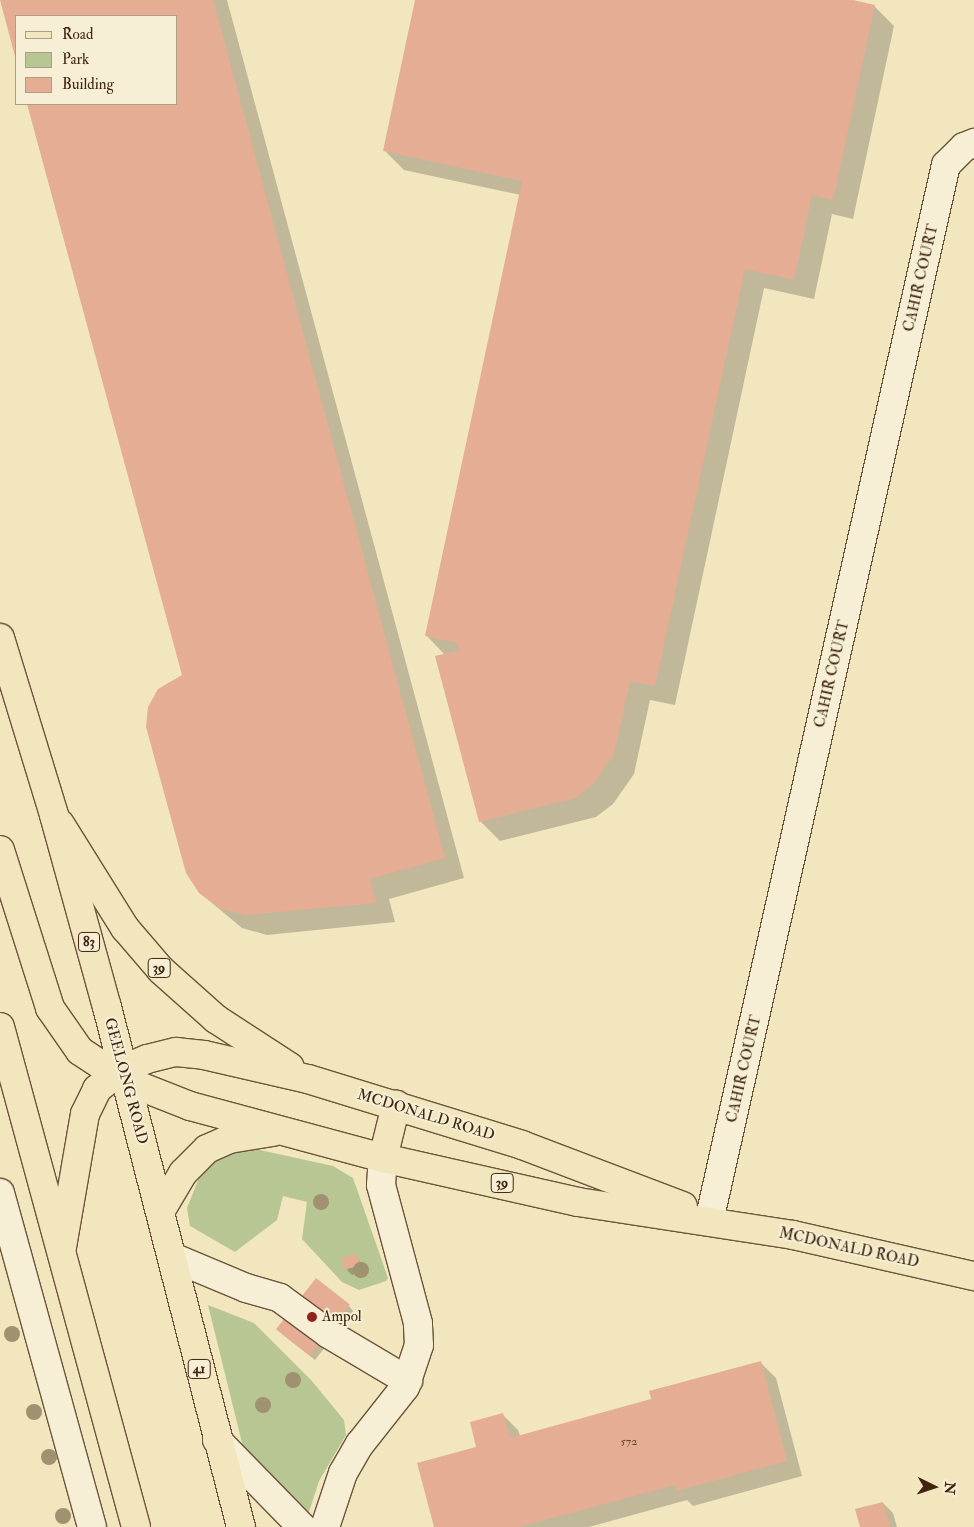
<!DOCTYPE html>
<style>
body{margin:0}
#map{position:relative;width:974px;height:1527px;overflow:hidden;background:#f1e6be;font-family:"IM FELL Double Pica",serif}
div>[style]{position:absolute}
.green>*{inset:0;background:#b8c693}
.shadow>*{inset:0;background:#0003}
.building>*{inset:0;background:#e6ad95;transform-origin:0 0}
.roads{filter:drop-shadow(1px 0 #6c543b) drop-shadow(-1px 0 #6c543b) drop-shadow(0 1px #6c543b) drop-shadow(0 -1px #6c543b)}
.minor>*{height:28px;margin:-14px;padding:0 14px;transform-origin:14px;border-radius:14px;background:#f6efd5}
.major>*{height:28px;margin:-14px;padding:0 14px;transform-origin:14px;border-radius:14px;background:#f1e6be}
.highway>*{height:28px;margin:-14px;padding:0 14px;transform-origin:14px;border-radius:14px;background:#f1e6be}
.trees>*{width:16px;height:16px;margin:-8px;border-radius:50%;background:#a09170}
.dots>*{width:14px;height:14px;translate:-50% -50%;box-sizing:border-box;border:2px solid #f6efd5;border-radius:50%}
span{translate:-50% -50%;white-space:nowrap;text-align:center;line-height:1.15;-webkit-text-stroke:4px #f6efd5;paint-order:stroke}
.number-label{font-size:12px;color:#6a4630}
.number-label span{-webkit-text-stroke-width:0}
.shield-label span{padding:1px 4px;background:#f6efd5;border:1px solid;border-radius:4px;-webkit-text-stroke-width:0}
.shield-label{font-size:14px;color:#40240f;font-weight:700}
.street-label{font-size:15px;color:#40240f}
.poi-label{font-size:15px;color:#40240f}
.left{translate:0 -50%;text-align:left}
.legend{position:absolute;left:15px;top:15px;width:162px;height:90px;box-sizing:border-box;background:#f6efd5;border:1px solid #ad9e86;margin:0;padding:6px 9px;list-style:none;font-size:15px;color:#40240f}
.legend li{display:flex;align-items:center;gap:10px;height:25px}
.legend b{width:25px;border:1px solid #ad9e86}
.north{position:absolute;left:909px;top:1462px;width:50px;height:50px;-webkit-text-stroke:4px #f6efd5;paint-order:stroke;rotate:94deg;font-size:14px;font-weight:700;line-height:20px;text-align:center;color:#40240f}
.north::after{content:'';display:block;margin:auto;width:18px;height:22px;background:#40240f;clip-path:polygon(50% 0,100% 100%,50% 72%,0 100%)}
</style>
<div id="map">
<div class="green">
<i style="clip-path:polygon(251px 1148px,333px 1166px,353px 1178px,388px 1278px,386px 1281px,359px 1290px,342px 1282px,302px 1239px,307px 1202px,283px 1196px,277px 1220px,235px 1252px,190px 1226px,187px 1208px,201px 1173px,223px 1155px)"></i>
<i style="clip-path:polygon(208px 1305px,254px 1323px,311px 1380px,344px 1420px,346px 1435px,319px 1481px,307px 1518px,243px 1447px)"></i>
</div>
<div class="shadow">
<i style="clip-path:polygon(1px 0,227px 0,464px 878px,389px 899px,395px 922px,267px 935px,242px 928px,200px 893px,183px 675px,29px 104px,176px 104px,176px 16px,16px 16px,16px 57px)"></i>
<i style="clip-path:polygon(416px 0,847px 0,874px 6px,894px 26px,853px 219px,832px 214px,814px 299px,764px 288px,675px 705px,650px 700px,634px 774px,613px 804px,596px 817px,500px 841px,480px 821px,445px 655px,427px 636px,521px 195px,404px 170px,384px 150px)"></i>
<i style="clip-path:polygon(356px 1255px,364px 1271px,352px 1275px,347px 1270px)"></i>
<i style="clip-path:polygon(349px 1306px,353px 1311px,315px 1360px,282px 1334px)"></i>
<i style="clip-path:polygon(760px 1362px,776px 1378px,802px 1476px,693px 1506px,687px 1500px,589px 1527px,435px 1527px,478px 1448px,503px 1415px,518px 1430px,520px 1436px,653px 1400px)"></i>
<i style="clip-path:polygon(883px 1503px,893px 1513px,897px 1527px,861px 1527px)"></i>
</div>
<div class="building">
<i style="clip-path:polygon(0 0,213px 0,445px 858px,370px 879px,376px 903px,247px 915px,221px 909px,199px 893px,186px 873px,146px 727px,148px 707px,158px 689px,182px 675px,27px 104px,176px 104px,176px 16px,16px 16px,16px 60px)"></i>
<i style="clip-path:polygon(415px 0,853px 0,875px 5px,833px 200px,812px 195px,794px 280px,745px 269px,655px 686px,630px 681px,614px 754px,593px 784px,576px 798px,479px 822px,435px 656px,457px 651px,458px 643px,425px 636px,522px 181px,383px 151px)"></i>
<i style="left:357px;top:1254px;width:12px;height:16px;rotate:76deg"></i>
<i style="left:316px;top:1278px;width:43px;height:65px;rotate:38deg"></i>
<i style="clip-path:polygon(761px 1361px,787px 1461px,676px 1491px,675px 1485px,519px 1527px,434px 1527px,417px 1463px,476px 1447px,470px 1422px,503px 1413px,510px 1438px,651px 1399px,649px 1391px)"></i>
<i style="clip-path:polygon(883px 1502px,890px 1527px,860px 1527px,855px 1509px)"></i>
</div>
<div class="roads">
<div class="minor">
<i style="left:0;top:1193px;width:346px;rotate:74.6deg"></i>
<i style="left:710px;top:1217px;width:1078px;rotate:-77.36deg"></i>
<i style="left:946px;top:165px;width:25px;rotate:-45deg"></i>
<i style="left:964px;top:147px;width:11px;rotate:-22deg"></i>
<i style="left:172px;top:1257px;width:80px;rotate:22.7deg"></i>
<i style="left:246px;top:1288px;width:35px;rotate:16deg"></i>
<i style="left:280px;top:1298px;width:61px;rotate:36.3deg"></i>
<i style="left:329px;top:1334px;width:92px;rotate:30.7deg"></i>
<i style="left:217px;top:1440px;width:122px;rotate:45.7deg"></i>
<i style="left:325px;top:1527px;width:57px;rotate:-71.6deg"></i>
<i style="left:343px;top:1473px;width:34px;rotate:-60deg"></i>
<i style="left:360px;top:1444px;width:73px;rotate:-51.7deg"></i>
<i style="left:405px;top:1387px;width:44px;rotate:-71.6deg"></i>
<i style="left:419px;top:1345px;width:22px;rotate:-93deg"></i>
<i style="left:418px;top:1323px;width:143px;rotate:-105deg"></i>
<i style="left:381px;top:1185px;width:27px;rotate:-86deg"></i>
</div>
<div class="major">
<i style="left:60px;top:824px;width:123px;rotate:58deg"></i>
<i style="left:125px;top:928px;width:55px;rotate:49.4deg"></i>
<i style="left:161px;top:970px;width:74px;rotate:41.7deg"></i>
<i style="left:216px;top:1019px;width:88px;rotate:33deg"></i>
<i style="left:121px;top:1070px;width:28px;rotate:-23deg"></i>
<i style="left:147px;top:1059px;width:30px;rotate:-14deg"></i>
<i style="left:176px;top:1052px;width:28px;rotate:6deg"></i>
<i style="left:204px;top:1055px;width:107px;rotate:13deg"></i>
<i style="left:308px;top:1079px;width:224px;rotate:17.1deg"></i>
<i style="left:522px;top:1145px;width:172px;rotate:20.8deg"></i>
<i style="left:124px;top:1080px;width:71px;rotate:21.5deg"></i>
<i style="left:190px;top:1106px;width:200px;rotate:15.1deg"></i>
<i style="left:383px;top:1158px;width:200px;rotate:12.7deg"></i>
<i style="left:578px;top:1202px;width:218px;rotate:8.7deg"></i>
<i style="left:793px;top:1235px;width:186px;rotate:12.8deg"></i>
<i style="left:383px;top:1158px;width:55px;rotate:-76.2deg"></i>
<i style="left:161px;top:1210px;width:43px;rotate:-59.3deg"></i>
<i style="left:183px;top:1173px;width:34px;rotate:-45deg"></i>
<i style="left:207px;top:1149px;width:24px;rotate:-24deg"></i>
<i style="left:229px;top:1139px;width:44px;rotate:-9.2deg"></i>
</div>
<div class="highway">
<i style="left:0;top:638px;width:185px;rotate:73deg"></i>
<i style="left:54px;top:815px;width:199px;rotate:74.6deg"></i>
<i style="left:107px;top:1007px;width:537px;rotate:75.55deg"></i>
<i style="left:0;top:850px;width:166px;rotate:72.4deg"></i>
<i style="left:50px;top:1008px;width:52px;rotate:55.1deg"></i>
<i style="left:80px;top:1051px;width:53px;rotate:33.4deg"></i>
<i style="left:0;top:1027px;width:518px;rotate:74.78deg"></i>
<i style="left:62px;top:1247px;width:135px;rotate:-80.2deg"></i>
<i style="left:85px;top:1114px;width:28px;rotate:-64deg"></i>
<i style="left:97px;top:1089px;width:31px;rotate:-38deg"></i>
</div>
</div>
<div class="trees">
<i style="left:321px;top:1202px"></i>
<i style="left:361px;top:1270px"></i>
<i style="left:12px;top:1334px"></i>
<i style="left:293px;top:1380px"></i>
<i style="left:263px;top:1405px"></i>
<i style="left:34px;top:1412px"></i>
<i style="left:49px;top:1457px"></i>
<i style="left:63px;top:1516px"></i>
</div>
<div class="dots">
<i style="left:312px;top:1317px;background:#8f2418"></i>
</div>
<div class="number-label">
<span style="left:629px;top:1442px">572</span>
</div>
<div class="shield-label">
<span style="left:89px;top:942px">83</span>
<span style="left:159px;top:968px">39</span>
<span style="left:502px;top:1183px">39</span>
<span style="left:199px;top:1369px">41</span>
</div>
<div class="street-label">
<span style="left:921px;top:278px;rotate:-77deg">CAHIR COURT</span>
<span style="left:832px;top:674px;rotate:-77deg">CAHIR COURT</span>
<span style="left:744px;top:1069px;rotate:-77deg">CAHIR COURT</span>
<span style="left:126px;top:1081px;rotate:75deg">GEELONG ROAD</span>
<span style="left:426px;top:1115px;rotate:17deg">MCDONALD ROAD</span>
<span style="left:849px;top:1248px;rotate:12deg">MCDONALD ROAD</span>
</div>
<div class="poi-label">
<span class="left" style="left:322px;top:1317px">Ampol</span>
</div>
<ul class="legend">
<li><b style="height:6px;background:#f1e6be"></b>Road</li>
<li><b style="height:14px;background:#b8c693"></b>Park</li>
<li><b style="height:14px;background:#e6ad95"></b>Building</li>
</ul>
<div class="north">N</div>
</div>
